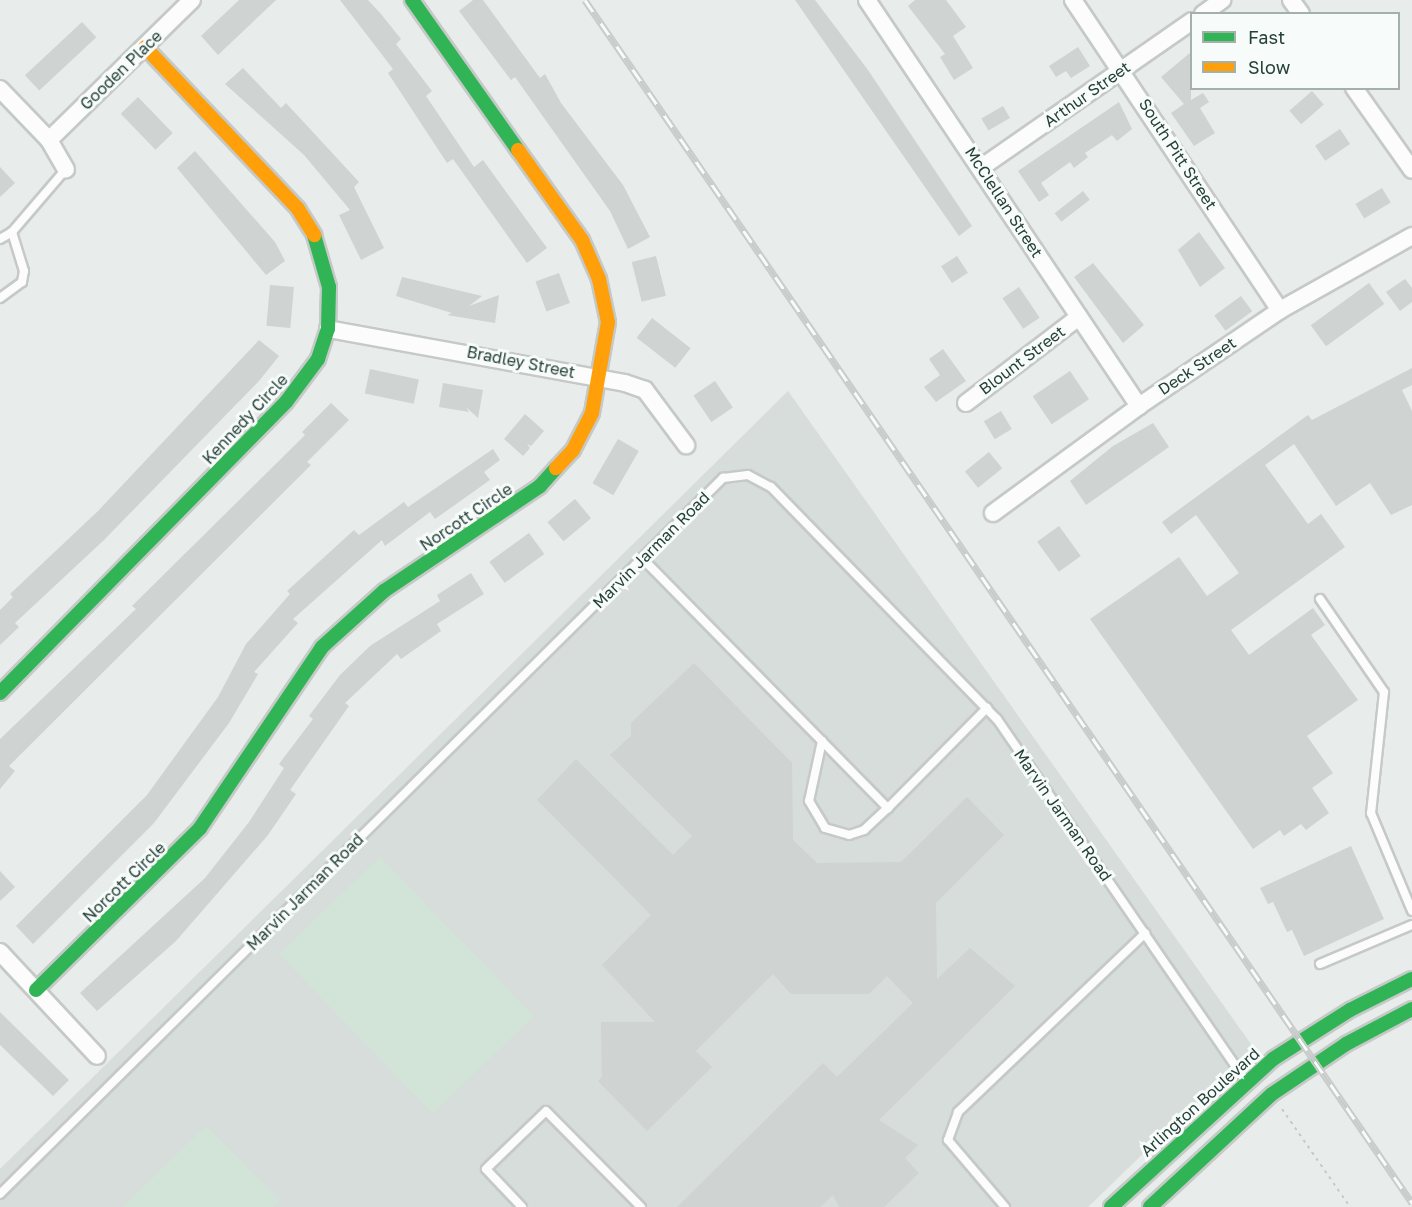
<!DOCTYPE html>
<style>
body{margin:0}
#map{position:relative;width:1412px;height:1207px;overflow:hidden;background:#e8ecea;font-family:"Golos Text",sans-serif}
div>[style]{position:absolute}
.built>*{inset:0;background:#d6ddda}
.green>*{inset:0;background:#d2e4d7;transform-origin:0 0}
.building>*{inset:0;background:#cfd3d2;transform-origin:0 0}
.path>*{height:2px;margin-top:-1px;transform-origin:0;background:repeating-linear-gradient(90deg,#c3cbc9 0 3px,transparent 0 7.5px)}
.roads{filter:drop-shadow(2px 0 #c5c9c7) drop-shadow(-2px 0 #c5c9c7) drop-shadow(0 2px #c5c9c7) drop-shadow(0 -2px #c5c9c7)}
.lane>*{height:8px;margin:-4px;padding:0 4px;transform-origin:4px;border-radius:4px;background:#fcfcfc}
.street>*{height:16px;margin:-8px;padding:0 8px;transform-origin:8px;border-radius:8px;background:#fcfcfc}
.fast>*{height:14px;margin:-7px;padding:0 7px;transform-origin:7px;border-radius:7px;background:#30b455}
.slow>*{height:14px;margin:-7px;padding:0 7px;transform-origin:7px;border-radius:7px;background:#ff9f0a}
.rail>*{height:7px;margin-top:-3.5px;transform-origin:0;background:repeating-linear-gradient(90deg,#f7fbf9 0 14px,#c9cccb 0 28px);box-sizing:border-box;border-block:2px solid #c9cccb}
span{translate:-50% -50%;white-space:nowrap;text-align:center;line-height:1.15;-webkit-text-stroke:6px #f7fbf9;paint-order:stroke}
.street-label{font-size:16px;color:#254039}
.legend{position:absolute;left:1190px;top:12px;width:210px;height:78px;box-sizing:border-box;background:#f7fbf9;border:2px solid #a3b0ac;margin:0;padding:8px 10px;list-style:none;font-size:18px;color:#254039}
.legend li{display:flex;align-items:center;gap:12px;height:30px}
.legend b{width:30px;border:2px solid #a3b0ac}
</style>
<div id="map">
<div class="built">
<i style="clip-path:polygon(788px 391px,1253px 1047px,1088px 1207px,0 1207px,0 1169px)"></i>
</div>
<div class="green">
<i style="left:380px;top:857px;width:221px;height:140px;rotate:46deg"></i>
<i style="clip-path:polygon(206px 1126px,279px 1200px,272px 1207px,123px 1207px)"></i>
</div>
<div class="building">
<i style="clip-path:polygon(239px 0,276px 0,218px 55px,201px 36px)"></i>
<i style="clip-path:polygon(340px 0,368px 0,381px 14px,401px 39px,396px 44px,432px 91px,426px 96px,474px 167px,483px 160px,547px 248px,527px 263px,453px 159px,447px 163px,388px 73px,393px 69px)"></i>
<i style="clip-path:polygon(473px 0,483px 0,540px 78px,545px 74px,561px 103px,623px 185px,650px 237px,628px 249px,610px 211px,515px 77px,511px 80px,459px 11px)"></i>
<i style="clip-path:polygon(795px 0,815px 0,868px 70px,972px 226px,959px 236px)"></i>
<i style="clip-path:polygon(915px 0,946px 0,966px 27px,953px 36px,973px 68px,954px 80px,940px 57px,945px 54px,908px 6px)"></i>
<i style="left:82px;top:22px;width:21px;height:78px;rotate:47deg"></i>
<i style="clip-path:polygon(1078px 47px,1090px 66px,1071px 78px,1066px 71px,1056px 77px,1049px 66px)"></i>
<i style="clip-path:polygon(1191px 52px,1191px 100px,1203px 93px,1209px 102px,1200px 108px,1215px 133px,1194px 146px,1171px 113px,1184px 104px,1161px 77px)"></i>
<i style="clip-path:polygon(243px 68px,281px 108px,286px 103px,359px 182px,354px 187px,384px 248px,361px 260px,339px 215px,350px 210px,304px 155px,225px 84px)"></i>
<i style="left:1312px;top:91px;width:18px;height:30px;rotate:49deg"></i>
<i style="left:138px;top:97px;width:50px;height:24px;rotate:46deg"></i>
<i style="clip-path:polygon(1119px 102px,1132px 129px,1117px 141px,1112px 135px,1085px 153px,1088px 157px,1074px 168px,1070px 162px,1041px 183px,1049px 195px,1039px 202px,1018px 171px)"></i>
<i style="left:1003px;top:106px;width:14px;height:25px;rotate:60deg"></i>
<i style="left:1340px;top:129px;width:18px;height:30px;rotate:56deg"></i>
<i style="clip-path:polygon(195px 151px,275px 242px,285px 261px,266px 275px,177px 168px)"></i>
<i style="clip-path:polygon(0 167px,15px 183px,0 197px)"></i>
<i style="left:1382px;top:188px;width:17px;height:31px;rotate:59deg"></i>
<i style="left:1083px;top:191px;width:11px;height:36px;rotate:52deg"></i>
<i style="clip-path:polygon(1199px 232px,1225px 268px,1200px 287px,1178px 250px)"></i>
<i style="left:656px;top:256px;width:41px;height:25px;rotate:76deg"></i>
<i style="left:957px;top:256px;width:20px;height:19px;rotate:57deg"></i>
<i style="clip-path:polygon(1093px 263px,1144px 325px,1123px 343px,1074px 277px)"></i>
<i style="left:559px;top:273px;width:32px;height:25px;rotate:70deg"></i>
<i style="clip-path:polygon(402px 277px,482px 296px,469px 306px,499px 295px,495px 323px,447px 315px,452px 313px,396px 296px)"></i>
<i style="clip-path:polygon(1405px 279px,1412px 288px,1412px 302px,1400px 311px,1386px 292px)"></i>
<i style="left:1369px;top:283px;width:26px;height:72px;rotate:54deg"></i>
<i style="left:270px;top:285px;width:24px;height:41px;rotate:5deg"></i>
<i style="left:1019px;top:287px;width:37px;height:20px;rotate:56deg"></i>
<i style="left:1241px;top:296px;width:19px;height:33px;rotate:54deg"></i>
<i style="left:652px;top:318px;width:49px;height:25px;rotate:38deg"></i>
<i style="clip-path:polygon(259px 340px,279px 356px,259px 381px,104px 540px,15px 623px,19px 627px,0 645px,0 610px,13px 597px,10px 594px,98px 511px)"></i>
<i style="clip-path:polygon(943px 349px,966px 381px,936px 402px,924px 387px,940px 375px,929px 359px)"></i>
<i style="clip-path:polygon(1412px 368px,1412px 385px,1402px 390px,1412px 411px,1412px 505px,1391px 515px,1370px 483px,1336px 506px,1294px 444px,1265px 465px,1308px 524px,1321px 514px,1345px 547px,1231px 630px,1249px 655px,1313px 608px,1325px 625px,1311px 635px,1358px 700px,1307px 736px,1333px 773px,1312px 788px,1329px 813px,1306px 830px,1301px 824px,1284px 836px,1280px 830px,1253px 849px,1090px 619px,1179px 557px,1207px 596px,1239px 573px,1196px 515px,1171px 534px,1162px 522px,1308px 415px,1312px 420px)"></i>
<i style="left:370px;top:369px;width:50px;height:25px;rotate:12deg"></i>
<i style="left:1070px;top:371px;width:34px;height:45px;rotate:56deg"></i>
<i style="left:715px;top:381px;width:32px;height:26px;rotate:56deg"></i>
<i style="clip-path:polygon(443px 383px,483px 390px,478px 418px,466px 407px,469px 412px,439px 407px)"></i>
<i style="clip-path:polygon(331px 403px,349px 420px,307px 462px,311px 465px,9px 766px,15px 771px,0 789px,0 739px,136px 609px,132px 606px,305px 435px,302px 432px)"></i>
<i style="left:1001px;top:411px;width:21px;height:20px;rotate:59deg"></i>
<i style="clip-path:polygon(525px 414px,544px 431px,531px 446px,527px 444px,530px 448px,523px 456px,504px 439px)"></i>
<i style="clip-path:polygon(1153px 423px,1169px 447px,1086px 505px,1070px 481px,1113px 446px)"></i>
<i style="left:618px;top:439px;width:24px;height:51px;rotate:30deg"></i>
<i style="clip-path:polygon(493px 449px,500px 460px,484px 472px,490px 480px,435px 519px,430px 512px,385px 546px,382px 540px,293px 619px,298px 623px,254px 672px,258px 674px,229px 723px,154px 823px,33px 944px,16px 926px,147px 795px,218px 697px,246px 644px,290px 594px,287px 591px,354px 530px,359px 535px,404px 502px,408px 507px)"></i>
<i style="left:989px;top:452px;width:21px;height:31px;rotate:51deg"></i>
<i style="left:575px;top:499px;width:25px;height:36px;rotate:50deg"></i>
<i style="left:1059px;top:526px;width:37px;height:27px;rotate:54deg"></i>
<i style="left:529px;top:533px;width:26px;height:49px;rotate:54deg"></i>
<i style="clip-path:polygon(471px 573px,484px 594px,437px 624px,441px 631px,401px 659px,397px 654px,345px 703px,349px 706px,290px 790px,296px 794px,268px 835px,176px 941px,97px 1011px,80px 993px,205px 878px,249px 822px,284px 768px,279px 764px,313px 719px,309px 716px,340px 675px,370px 646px,440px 601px,437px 595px)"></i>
<i style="clip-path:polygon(694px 663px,792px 763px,793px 840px,817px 863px,901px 862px,967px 797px,1004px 835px,936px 903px,937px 979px,970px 948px,1015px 986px,879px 1120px,918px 1145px,905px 1158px,919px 1173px,884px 1207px,839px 1207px,833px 1195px,820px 1207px,677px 1207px,823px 1063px,837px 1077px,913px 1003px,887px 976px,869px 994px,791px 994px,773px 974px,696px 1051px,712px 1067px,647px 1131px,598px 1081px,602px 1077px,601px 1022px,655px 1022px,602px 965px,651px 915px,537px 800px,576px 759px,673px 855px,692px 836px,610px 755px,631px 736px,631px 723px)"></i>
<i style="clip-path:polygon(1351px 846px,1384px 919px,1304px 956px,1292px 930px,1287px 932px,1273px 902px,1268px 904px,1260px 888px)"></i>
<i style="clip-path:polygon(0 871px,15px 887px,0 901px)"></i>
<i style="clip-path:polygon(0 1012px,69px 1080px,53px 1096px,0 1045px)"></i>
</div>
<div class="path">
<i style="left:1282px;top:1109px;width:119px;rotate:55.2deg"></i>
</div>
<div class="roads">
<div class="lane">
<i style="left:0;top:239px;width:14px;rotate:-30deg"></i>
<i style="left:12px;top:232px;width:83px;rotate:-49.4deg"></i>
<i style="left:0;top:298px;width:27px;rotate:-36deg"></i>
<i style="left:22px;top:282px;width:11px;rotate:-80deg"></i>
<i style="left:24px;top:271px;width:41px;rotate:-107.1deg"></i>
<i style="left:642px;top:558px;width:351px;rotate:45.5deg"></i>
<i style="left:888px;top:808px;width:141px;rotate:-45.3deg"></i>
<i style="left:1320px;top:599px;width:113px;rotate:55.5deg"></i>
<i style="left:1384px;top:692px;width:122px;rotate:96.1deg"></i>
<i style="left:1371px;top:813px;width:106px;rotate:67.3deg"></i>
<i style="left:822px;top:741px;width:61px;rotate:102.2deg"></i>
<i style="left:809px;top:801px;width:31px;rotate:59deg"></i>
<i style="left:825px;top:828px;width:25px;rotate:16deg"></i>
<i style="left:849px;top:835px;width:16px;rotate:-18deg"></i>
<i style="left:864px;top:830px;width:33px;rotate:-43deg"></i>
<i style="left:1320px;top:964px;width:100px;rotate:-23deg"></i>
<i style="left:0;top:1194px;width:1018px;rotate:-44.72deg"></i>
<i style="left:723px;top:478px;width:25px;rotate:-7deg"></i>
<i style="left:748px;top:475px;width:26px;rotate:28deg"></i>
<i style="left:771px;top:487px;width:324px;rotate:45.8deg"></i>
<i style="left:997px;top:719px;width:438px;rotate:55.5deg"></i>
<i style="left:522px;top:1207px;width:52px;rotate:-133.5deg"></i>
<i style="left:486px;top:1169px;width:83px;rotate:-44deg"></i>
<i style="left:546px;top:1111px;width:135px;rotate:45.3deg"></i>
<i style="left:1005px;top:1207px;width:88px;rotate:-130.4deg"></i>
<i style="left:948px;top:1140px;width:30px;rotate:-70deg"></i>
<i style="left:958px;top:1112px;width:259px;rotate:-43.7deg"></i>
</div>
<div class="street">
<i style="left:867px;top:0;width:489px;rotate:56.2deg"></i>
<i style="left:1073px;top:0;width:373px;rotate:56.3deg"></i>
<i style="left:1291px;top:0;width:17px;rotate:54deg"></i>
<i style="left:1203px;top:14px;width:24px;rotate:-36deg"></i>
<i style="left:1354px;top:88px;width:100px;rotate:54.7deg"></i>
<i style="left:0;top:89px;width:71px;rotate:46.1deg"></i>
<i style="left:49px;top:140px;width:34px;rotate:60deg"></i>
<i style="left:49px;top:140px;width:200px;rotate:-44.4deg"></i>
<i style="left:982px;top:167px;width:256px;rotate:-34.8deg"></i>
<i style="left:328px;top:329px;width:302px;rotate:10.3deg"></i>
<i style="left:625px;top:383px;width:21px;rotate:19deg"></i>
<i style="left:645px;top:390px;width:69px;rotate:53.3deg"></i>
<i style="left:966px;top:403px;width:142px;rotate:-37.3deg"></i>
<i style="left:993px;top:513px;width:181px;rotate:-36.2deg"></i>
<i style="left:1139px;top:406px;width:171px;rotate:-34.2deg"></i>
<i style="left:1280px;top:310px;width:151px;rotate:-29.3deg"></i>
<i style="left:0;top:952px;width:142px;rotate:47deg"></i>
</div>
<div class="fast">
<i style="left:412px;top:0;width:184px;rotate:54.8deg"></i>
<i style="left:0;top:693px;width:408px;rotate:-45.5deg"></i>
<i style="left:286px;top:402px;width:54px;rotate:-53.3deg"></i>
<i style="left:318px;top:359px;width:32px;rotate:-72deg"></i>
<i style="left:328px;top:329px;width:42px;rotate:-88.6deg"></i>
<i style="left:329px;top:287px;width:54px;rotate:-106.1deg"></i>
<i style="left:36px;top:990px;width:231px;rotate:-44.6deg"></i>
<i style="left:200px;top:828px;width:218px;rotate:-56deg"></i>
<i style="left:322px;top:647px;width:84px;rotate:-42.1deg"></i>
<i style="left:384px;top:591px;width:188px;rotate:-33.9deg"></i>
<i style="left:540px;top:486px;width:24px;rotate:-48deg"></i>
<i style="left:1111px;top:1207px;width:219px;rotate:-42.4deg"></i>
<i style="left:1273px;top:1059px;width:91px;rotate:-32.5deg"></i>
<i style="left:1350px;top:1010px;width:69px;rotate:-26.6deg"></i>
<i style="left:1150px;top:1207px;width:166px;rotate:-42.8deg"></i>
<i style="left:1272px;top:1094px;width:89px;rotate:-34deg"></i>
<i style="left:1346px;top:1044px;width:75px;rotate:-27.9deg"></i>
</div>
<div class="slow">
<i style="left:145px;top:47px;width:223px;rotate:46.6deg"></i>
<i style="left:298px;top:209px;width:31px;rotate:58deg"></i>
<i style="left:518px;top:150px;width:110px;rotate:54.6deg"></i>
<i style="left:582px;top:240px;width:43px;rotate:66.4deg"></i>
<i style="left:599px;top:279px;width:44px;rotate:78.2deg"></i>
<i style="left:608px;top:322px;width:92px;rotate:100deg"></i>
<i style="left:592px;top:413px;width:42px;rotate:117.2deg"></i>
<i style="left:573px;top:450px;width:25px;rotate:133deg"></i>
</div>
</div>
<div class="rail">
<i style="left:585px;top:0;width:1460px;rotate:55.49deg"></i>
</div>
<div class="street-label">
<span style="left:121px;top:70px;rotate:-44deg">Gooden Place</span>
<span style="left:1087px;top:94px;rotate:-35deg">Arthur Street</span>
<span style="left:1178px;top:154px;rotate:57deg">South Pitt Street</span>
<span style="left:1004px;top:202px;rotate:57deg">McClellan Street</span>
<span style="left:1022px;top:360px;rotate:-37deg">Blount Street</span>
<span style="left:521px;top:362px;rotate:11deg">Bradley Street</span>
<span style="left:1197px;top:366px;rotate:-34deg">Deck Street</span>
<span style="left:245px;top:419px;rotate:-47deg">Kennedy Circle</span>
<span style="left:466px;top:517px;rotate:-34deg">Norcott Circle</span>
<span style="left:651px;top:550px;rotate:-45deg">Marvin Jarman Road</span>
<span style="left:1063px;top:815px;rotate:55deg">Marvin Jarman Road</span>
<span style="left:124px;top:882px;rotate:-44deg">Norcott Circle</span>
<span style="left:305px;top:892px;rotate:-45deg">Marvin Jarman Road</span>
<span style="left:1200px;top:1102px;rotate:-42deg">Arlington Boulevard</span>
</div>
<ul class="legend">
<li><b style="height:8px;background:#30b455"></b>Fast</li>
<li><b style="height:8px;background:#ff9f0a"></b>Slow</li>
</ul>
</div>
